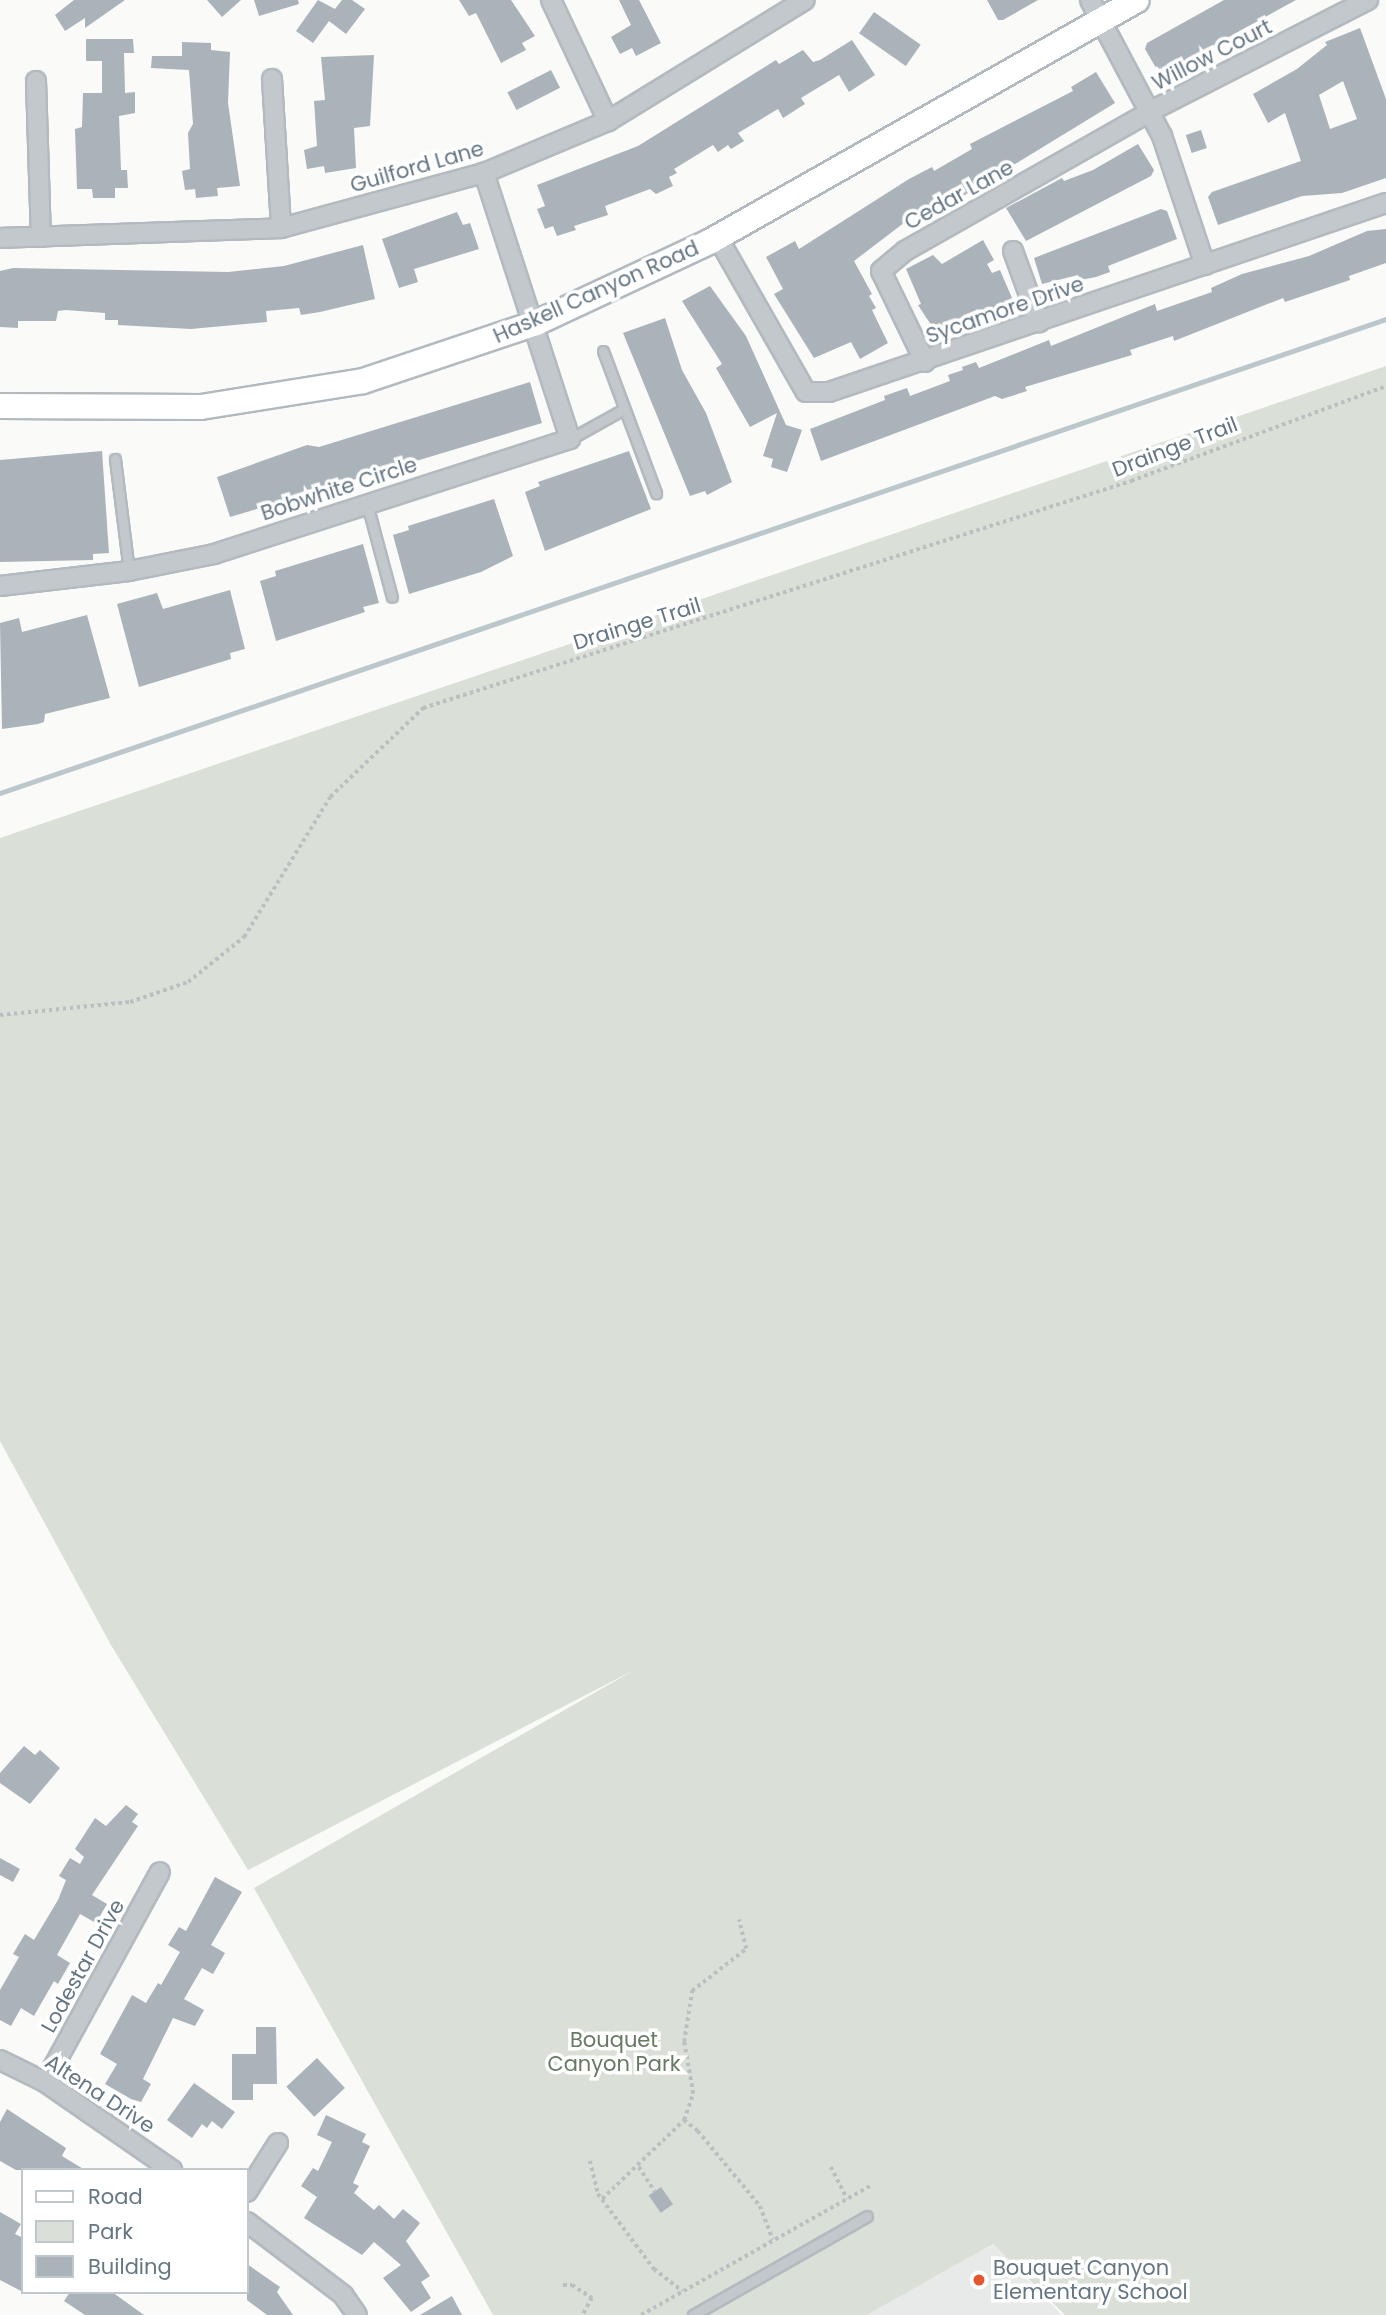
<!DOCTYPE html>
<style>
body{margin:0}
#map{position:relative;width:1386px;height:2315px;overflow:hidden;background:#fafaf8;font-family:Poppins,sans-serif}
div>[style]{position:absolute}
.built>*{inset:0;background:#e8e9e9}
.green>*{inset:0;background:#dadfd7}
.stream>*{height:5px;margin:-2.5px;padding:0 2.5px;transform-origin:2.5px;border-radius:2.5px;background:#bbc7cb}
.building>*{inset:0;background:#aab3b9;transform-origin:0 0}
.path>*{height:3.5px;margin-top:-1.75px;transform-origin:0;background:repeating-linear-gradient(90deg,#bbbfc2 0 3.5px,transparent 0 7px)}
.roads{filter:drop-shadow(2px 0 #b3babf) drop-shadow(-2px 0 #b3babf) drop-shadow(0 2px #b3babf) drop-shadow(0 -2px #b3babf)}
.service>*{height:9px;margin:-4.5px;padding:0 4.5px;transform-origin:4.5px;border-radius:4.5px;background:#c3c8cc}
.minor>*{height:18px;margin:-9px;padding:0 9px;transform-origin:9px;border-radius:9px;background:#c3c8cc}
.secondary>*{height:24px;margin:-12px;padding:0 12px;transform-origin:12px;border-radius:12px;background:#fff}
.dots>*{width:19px;height:19px;translate:-50% -50%;box-sizing:border-box;border:4px solid #fff;border-radius:50%}
span{translate:-50% -50%;white-space:nowrap;text-align:center;line-height:1.15;-webkit-text-stroke:7px #fff;paint-order:stroke}
.street-label{font-size:21px;color:#657683}
.park-label{font-size:21px;color:#687a64}
.poi-label{font-size:21px;color:#657683}
.left{translate:0 -50%;text-align:left}
.legend{position:absolute;left:21px;top:2168px;width:228px;height:126px;box-sizing:border-box;background:#fff;border:2px solid #c1c8cd;margin:0;padding:9px 12px;list-style:none;font-size:21px;color:#657683}
.legend li{display:flex;align-items:center;gap:14px;height:35px}
.legend b{width:35px;border:2px solid #c1c8cd}
</style>
<div id="map">
<div class="built">
<i style="clip-path:polygon(993px 2244px,1062px 2315px,867px 2315px)"></i>
</div>
<div class="green">
<i style="clip-path:polygon(1386px 366px,1386px 2315px,1065px 2315px,993px 2244px,867px 2315px,493px 2315px,254px 1888px,636px 1669px,248px 1870px,111px 1645px,0 1441px,0 838px)"></i>
</div>
<div class="stream">
<i style="left:0;top:793px;width:1465px;rotate:-18.88deg"></i>
</div>
<div class="building">
<i style="clip-path:polygon(74px 0,125px 0,85px 28px,85px 18px,65px 31px,55px 15px)"></i>
<i style="clip-path:polygon(207px 0,241px 0,222px 17px)"></i>
<i style="clip-path:polygon(254px 0,298px 0,299px 4px,259px 16px)"></i>
<i style="clip-path:polygon(318px 0,335px 9px,342px 0,352px 0,365px 9px,346px 34px,329px 21px,313px 43px,296px 31px)"></i>
<i style="clip-path:polygon(459px 0,511px 0,535px 36px,522px 43px,526px 50px,501px 63px,476px 13px,469px 16px)"></i>
<i style="clip-path:polygon(619px 0,639px 0,661px 43px,636px 56px,632px 48px,620px 54px,611px 37px,631px 25px)"></i>
<i style="clip-path:polygon(987px 0,1038px 0,1003px 20px,998px 20px)"></i>
<i style="clip-path:polygon(1224px 0,1296px 0,1160px 75px,1145px 49px,1147px 43px)"></i>
<i style="left:874px;top:12px;width:57px;height:26px;rotate:35deg"></i>
<i style="clip-path:polygon(evenodd,1360px 28px,1386px 99px,1386px 178px,1342px 193px,1302px 196px,1218px 225px,1208px 197px,1212px 192px,1301px 161px,1285px 113px,1268px 123px,1253px 94px,1297px 69px,1327px 45px,1325px 42px,1360px 28px,1343px 81px,1357px 119px,1330px 129px,1319px 95px,1343px 81px)"></i>
<i style="clip-path:polygon(86px 39px,133px 39px,134px 53px,124px 53px,125px 93px,135px 92px,135px 113px,119px 116px,121px 170px,127px 170px,128px 188px,115px 188px,115px 198px,93px 198px,92px 189px,77px 189px,75px 129px,82px 127px,83px 93px,102px 93px,102px 61px,86px 61px)"></i>
<i style="clip-path:polygon(852px 40px,875px 75px,849px 92px,839px 75px,801px 98px,805px 104px,783px 118px,778px 109px,738px 133px,744px 141px,731px 149px,728px 145px,718px 152px,713px 145px,674px 169px,677px 173px,669px 177px,673px 186px,656px 194px,650px 189px,605px 206px,608px 215px,574px 226px,576px 230px,557px 236px,553px 226px,545px 229px,537px 209px,545px 206px,537px 185px,638px 146px,776px 60px,779px 64px,803px 50px,813px 62px,820px 60px)"></i>
<i style="clip-path:polygon(182px 42px,211px 43px,211px 50px,230px 52px,228px 103px,240px 186px,217px 188px,218px 196px,196px 198px,195px 189px,185px 190px,182px 171px,190px 169px,188px 133px,193px 124px,189px 70px,151px 68px,152px 56px,182px 56px)"></i>
<i style="clip-path:polygon(374px 55px,370px 126px,354px 128px,356px 168px,325px 173px,324px 166px,307px 169px,304px 150px,317px 146px,314px 101px,325px 100px,321px 57px)"></i>
<i style="left:551px;top:70px;width:20px;height:49px;rotate:63deg"></i>
<i style="clip-path:polygon(1096px 72px,1115px 103px,963px 196px,954px 193px,909px 219px,854px 261px,872px 294px,869px 296px,876px 308px,872px 310px,888px 343px,860px 359px,851px 342px,814px 358px,774px 294px,783px 289px,766px 257px,795px 241px,799px 249px,909px 179px,932px 167px,934px 171px,972px 149px,970px 144px,1073px 91px,1071px 87px)"></i>
<i style="left:1201px;top:130px;width:19px;height:16px;rotate:72deg"></i>
<i style="clip-path:polygon(1138px 144px,1154px 170px,1151px 176px,1026px 241px,1006px 208px,1062px 178px,1064px 181px,1093px 170px)"></i>
<i style="clip-path:polygon(1161px 209px,1167px 211px,1177px 239px,1108px 266px,1110px 272px,1096px 277px,1080px 280px,1078px 275px,1042px 284px,1034px 258px)"></i>
<i style="clip-path:polygon(457px 212px,463px 225px,470px 223px,479px 249px,414px 269px,418px 282px,399px 288px,382px 239px)"></i>
<i style="clip-path:polygon(1386px 229px,1386px 263px,1349px 276px,1350px 280px,1285px 302px,1283px 298px,1174px 341px,1173px 336px,1130px 350px,1132px 355px,1025px 387px,1027px 391px,1002px 399px,995px 396px,821px 461px,810px 429px,885px 400px,884px 396px,907px 388px,910px 396px,950px 381px,948px 375px,963px 370px,962px 367px,976px 362px,979px 368px,1049px 340px,1051px 346px,1155px 304px,1157px 311px,1212px 292px,1211px 288px,1242px 274px,1309px 256px,1367px 231px)"></i>
<i style="clip-path:polygon(983px 240px,994px 260px,987px 264px,992px 273px,1000px 270px,1015px 305px,981px 318px,978px 309px,935px 331px,918px 305px,921px 304px,906px 269px,933px 255px,942px 264px)"></i>
<i style="clip-path:polygon(363px 245px,375px 299px,320px 312px,301px 315px,299px 308px,266px 311px,267px 322px,191px 329px,118px 325px,118px 320px,105px 320px,105px 313px,66px 310px,58px 311px,56px 321px,18px 321px,18px 328px,0 327px,0 271px,13px 268px,228px 272px,284px 266px)"></i>
<i style="clip-path:polygon(710px 286px,746px 336px,786px 425px,802px 430px,787px 472px,771px 467px,773px 459px,763px 456px,777px 413px,750px 427px,716px 368px,722px 364px,682px 301px)"></i>
<i style="clip-path:polygon(665px 318px,682px 370px,706px 413px,732px 482px,707px 495px,705px 491px,690px 496px,623px 333px)"></i>
<i style="clip-path:polygon(530px 382px,542px 423px,230px 517px,217px 477px,307px 445px,319px 447px)"></i>
<i style="clip-path:polygon(102px 451px,109px 553px,93px 554px,93px 560px,0 562px,0 460px)"></i>
<i style="clip-path:polygon(629px 451px,651px 509px,545px 551px,525px 492px,540px 486px,538px 482px)"></i>
<i style="clip-path:polygon(494px 499px,513px 556px,481px 572px,409px 594px,393px 535px,409px 530px,408px 526px)"></i>
<i style="clip-path:polygon(363px 544px,379px 603px,363px 607px,365px 612px,276px 641px,260px 581px,276px 576px,275px 571px)"></i>
<i style="clip-path:polygon(230px 590px,245px 649px,230px 653px,231px 659px,139px 687px,117px 604px,157px 593px,163px 609px)"></i>
<i style="clip-path:polygon(87px 615px,110px 698px,45px 714px,44px 722px,38px 724px,2px 729px,0 623px,19px 618px,22px 632px)"></i>
<i style="clip-path:polygon(24px 1746px,35px 1755px,40px 1750px,60px 1768px,30px 1804px,0 1783px,0 1773px)"></i>
<i style="clip-path:polygon(126px 1805px,138px 1814px,132px 1822px,138px 1826px,92px 1895px,107px 1904px,96px 1923px,80px 1914px,57px 1955px,70px 1963px,58px 1984px,54px 1981px,34px 2016px,21px 2008px,11px 2026px,0 2020px,0 1990px,19px 1957px,13px 1954px,25px 1934px,34px 1940px,58px 1900px,66px 1880px,59px 1876px,70px 1858px,80px 1864px,84px 1857px,75px 1849px,95px 1818px,106px 1826px)"></i>
<i style="clip-path:polygon(0 1858px,20px 1869px,13px 1882px,0 1875px)"></i>
<i style="clip-path:polygon(215px 1877px,242px 1892px,211px 1945px,225px 1953px,213px 1974px,202px 1968px,184px 1999px,204px 2010px,195px 2026px,173px 2018px,143px 2079px,151px 2084px,141px 2102px,131px 2099px,105px 2084px,117px 2064px,100px 2054px,132px 1995px,146px 2003px,158px 1983px,161px 1985px,180px 1952px,168px 1945px,179px 1927px,186px 1931px)"></i>
<i style="clip-path:polygon(256px 2027px,276px 2027px,277px 2084px,253px 2084px,253px 2100px,232px 2100px,232px 2054px,256px 2054px)"></i>
<i style="left:317px;top:2058px;width:41px;height:42px;rotate:47deg"></i>
<i style="clip-path:polygon(194px 2083px,235px 2112px,222px 2129px,212px 2121px,207px 2128px,202px 2124px,192px 2138px,167px 2120px)"></i>
<i style="clip-path:polygon(7px 2109px,66px 2148px,62px 2156px,85px 2170px,16px 2170px,0 2161px,0 2122px)"></i>
<i style="clip-path:polygon(326px 2115px,366px 2134px,362px 2142px,370px 2146px,353px 2183px,359px 2186px,354px 2193px,374px 2210px,379px 2205px,394px 2219px,403px 2209px,420px 2223px,406px 2241px,430px 2276px,421px 2282px,431px 2298px,411px 2312px,383px 2278px,401px 2265px,374px 2242px,362px 2255px,304px 2218px,317px 2197px,301px 2186px,313px 2168px,318px 2171px,332px 2142px,317px 2135px)"></i>
<i style="left:661px;top:2187px;width:21px;height:15px;rotate:55deg"></i>
<i style="clip-path:polygon(0 2212px,21px 2224px,15px 2234px,23px 2238px,23px 2292px,0 2280px)"></i>
<i style="clip-path:polygon(247px 2264px,280px 2287px,277px 2292px,293px 2315px,267px 2315px,247px 2300px)"></i>
<i style="clip-path:polygon(70px 2292px,112px 2292px,144px 2315px,85px 2315px,64px 2301px)"></i>
<i style="clip-path:polygon(452px 2296px,462px 2315px,420px 2315px)"></i>
</div>
<div class="path">
<i style="left:0;top:1015px;width:131px;rotate:-5.7deg"></i>
<i style="left:130px;top:1002px;width:61px;rotate:-19deg"></i>
<i style="left:188px;top:982px;width:72px;rotate:-38.8deg"></i>
<i style="left:244px;top:937px;width:164px;rotate:-58.4deg"></i>
<i style="left:330px;top:797px;width:129px;rotate:-43.7deg"></i>
<i style="left:423px;top:708px;width:744px;rotate:-17.78deg"></i>
<i style="left:1131px;top:481px;width:272px;rotate:-20.4deg"></i>
<i style="left:684px;top:2120px;width:18px;rotate:38deg"></i>
<i style="left:698px;top:2131px;width:97px;rotate:50.4deg"></i>
<i style="left:760px;top:2206px;width:36px;rotate:69deg"></i>
<i style="left:590px;top:2161px;width:34px;rotate:76deg"></i>
<i style="left:598px;top:2194px;width:94px;rotate:53.3deg"></i>
<i style="left:654px;top:2269px;width:36px;rotate:38deg"></i>
<i style="left:639px;top:2167px;width:30px;rotate:57deg"></i>
<i style="left:831px;top:2167px;width:36px;rotate:63deg"></i>
<i style="left:602px;top:2199px;width:114px;rotate:-43.9deg"></i>
<i style="left:684px;top:2120px;width:28px;rotate:-71deg"></i>
<i style="left:693px;top:2094px;width:53px;rotate:-99.8deg"></i>
<i style="left:684px;top:2042px;width:52px;rotate:-81.1deg"></i>
<i style="left:692px;top:1991px;width:68px;rotate:-37.9deg"></i>
<i style="left:746px;top:1949px;width:30px;rotate:-104deg"></i>
<i style="left:563px;top:2285px;width:9px"></i>
<i style="left:572px;top:2285px;width:24px;rotate:33deg"></i>
<i style="left:592px;top:2298px;width:19px;rotate:118deg"></i>
<i style="left:641px;top:2315px;width:265px;rotate:-29.4deg"></i>
</div>
<div class="roads">
<div class="service">
<i style="left:603px;top:351px;width:152px;rotate:69.5deg"></i>
<i style="left:570px;top:439px;width:62px;rotate:-29.1deg"></i>
<i style="left:115px;top:459px;width:113px;rotate:82.9deg"></i>
<i style="left:367px;top:504px;width:96px;rotate:75deg"></i>
<i style="left:693px;top:2315px;width:200px;rotate:-29.6deg"></i>
</div>
<div class="minor">
<i style="left:551px;top:0;width:134px;rotate:64.8deg"></i>
<i style="left:1090px;top:0;width:154px;rotate:62.1deg"></i>
<i style="left:1162px;top:136px;width:136px;rotate:71.6deg"></i>
<i style="left:272px;top:79px;width:149px;rotate:86.5deg"></i>
<i style="left:36px;top:81px;width:156px;rotate:88.2deg"></i>
<i style="left:0;top:238px;width:281px;rotate:-2deg"></i>
<i style="left:281px;top:228px;width:210px;rotate:-15.2deg"></i>
<i style="left:484px;top:173px;width:134px;rotate:-22.8deg"></i>
<i style="left:608px;top:121px;width:231px;rotate:-31.6deg"></i>
<i style="left:718px;top:238px;width:177px;rotate:60.3deg"></i>
<i style="left:806px;top:392px;width:23px"></i>
<i style="left:829px;top:392px;width:588px;rotate:-18.74deg"></i>
<i style="left:1013px;top:251px;width:76px;rotate:69.9deg"></i>
<i style="left:925px;top:362px;width:101px;rotate:-115.8deg"></i>
<i style="left:881px;top:271px;width:31px;rotate:-40deg"></i>
<i style="left:905px;top:251px;width:283px;rotate:-29.6deg"></i>
<i style="left:1151px;top:111px;width:244px;rotate:-27.1deg"></i>
<i style="left:0;top:586px;width:130px;rotate:-6.6deg"></i>
<i style="left:129px;top:571px;width:87px;rotate:-11.3deg"></i>
<i style="left:214px;top:554px;width:374px;rotate:-17.9deg"></i>
<i style="left:570px;top:439px;width:280px;rotate:-107.9deg"></i>
<i style="left:0;top:2060px;width:50px;rotate:26.1deg"></i>
<i style="left:45px;top:2082px;width:155px;rotate:34.7deg"></i>
<i style="left:45px;top:2082px;width:239px;rotate:-61.3deg"></i>
<i style="left:247px;top:2192px;width:58px;rotate:-57.7deg"></i>
<i style="left:247px;top:2222px;width:121px;rotate:37.2deg"></i>
<i style="left:343px;top:2295px;width:24px;rotate:55deg"></i>
</div>
<div class="secondary">
<i style="left:0;top:406px;width:201px;rotate:0.3deg"></i>
<i style="left:201px;top:407px;width:164px;rotate:-9.1deg"></i>
<i style="left:363px;top:381px;width:182px;rotate:-18.5deg"></i>
<i style="left:536px;top:323px;width:193px;rotate:-25.1deg"></i>
<i style="left:711px;top:241px;width:489px;rotate:-29.5deg"></i>
</div>
</div>
<div class="dots">
<i style="left:979px;top:2280px;background:#e4572e"></i>
</div>
<div class="street-label">
<span style="left:1212px;top:55px;rotate:-27deg">Willow Court</span>
<span style="left:417px;top:167px;rotate:-16deg">Guilford Lane</span>
<span style="left:959px;top:195px;rotate:-29deg">Cedar Lane</span>
<span style="left:596px;top:292px;rotate:-24deg">Haskell Canyon Road</span>
<span style="left:1005px;top:310px;rotate:-19deg">Sycamore Drive</span>
<span style="left:1175px;top:447px;rotate:-21deg">Drainge Trail</span>
<span style="left:339px;top:489px;rotate:-18deg">Bobwhite Circle</span>
<span style="left:637px;top:624px;rotate:-17deg">Drainge Trail</span>
<span style="left:83px;top:1966px;rotate:-61deg">Lodestar Drive</span>
<span style="left:100px;top:2094px;rotate:33deg">Altena Drive</span>
</div>
<div class="park-label">
<span style="left:614px;top:2052px">Bouquet<br>Canyon Park</span>
</div>
<div class="poi-label">
<span class="left" style="left:993px;top:2280px">Bouquet Canyon<br>Elementary School</span>
</div>
<ul class="legend">
<li><b style="height:9px;background:#fff"></b>Road</li>
<li><b style="height:19px;background:#dadfd7"></b>Park</li>
<li><b style="height:19px;background:#aab3b9"></b>Building</li>
</ul>
</div>
